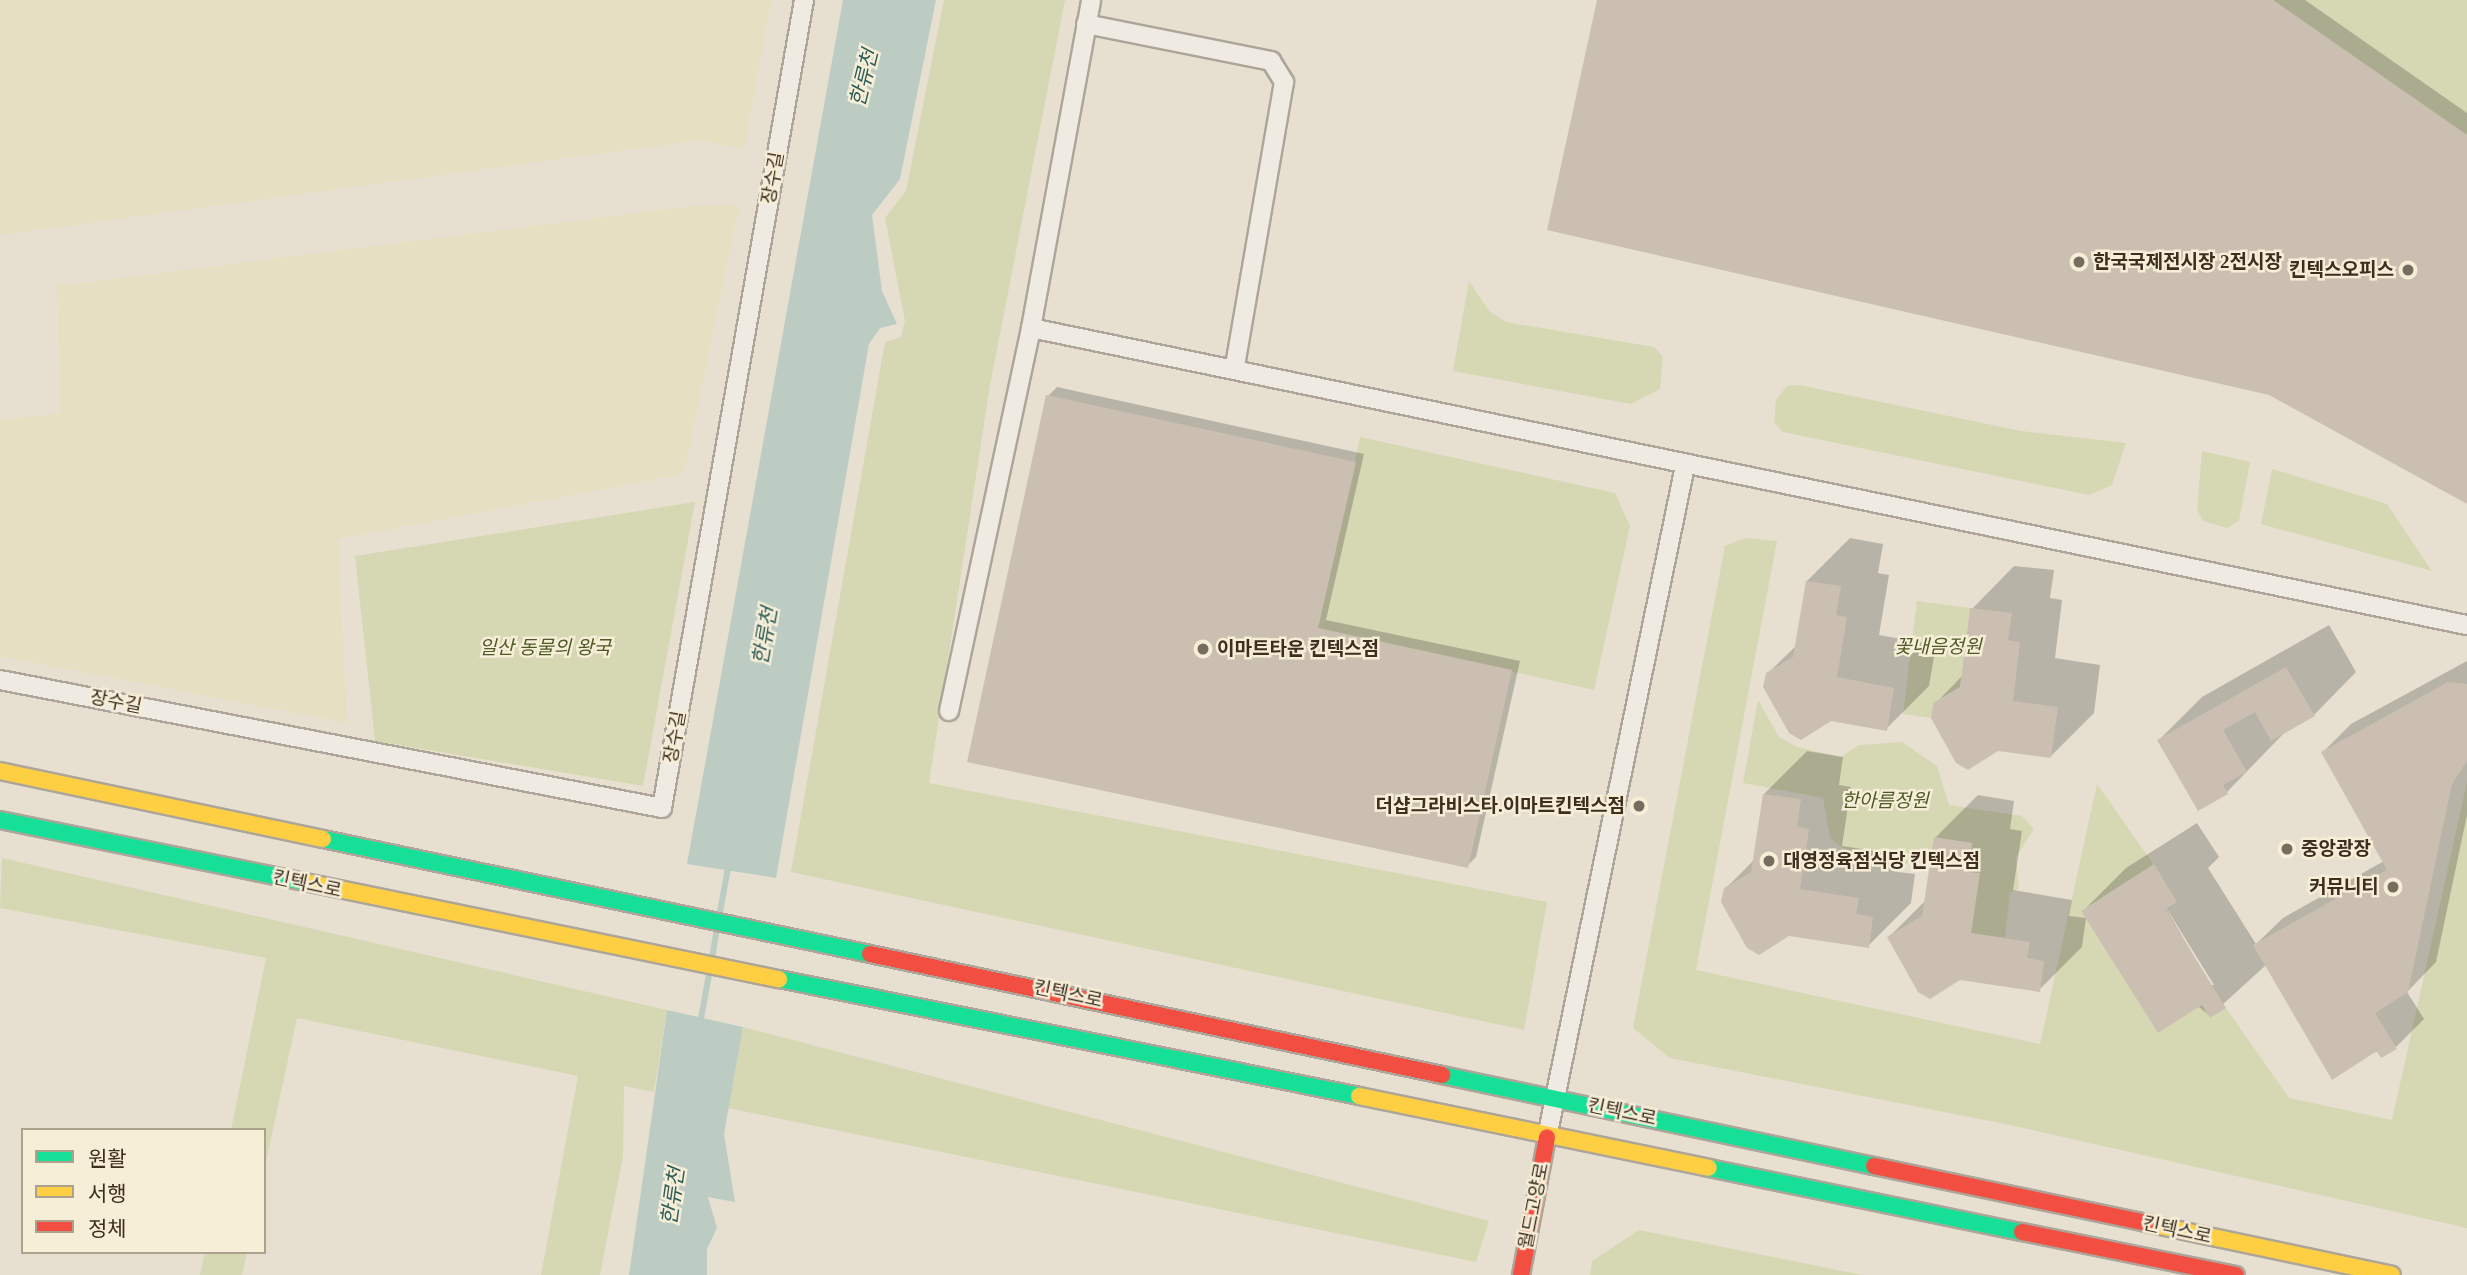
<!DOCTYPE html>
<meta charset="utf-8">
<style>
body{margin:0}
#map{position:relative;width:2467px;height:1275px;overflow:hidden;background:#e7e0d1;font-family:"Times New Roman","Noto Sans KR",serif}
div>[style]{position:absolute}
.farmland>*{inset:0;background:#e6dfc2}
.green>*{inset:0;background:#d6d7b3}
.water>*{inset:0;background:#bcccc2}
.shadow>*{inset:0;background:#0003}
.stream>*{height:6px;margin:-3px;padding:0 3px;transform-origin:3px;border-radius:3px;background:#bcccc2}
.building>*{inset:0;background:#cbbfb2}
.roads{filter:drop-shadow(2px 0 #ada599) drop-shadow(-2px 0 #ada599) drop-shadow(0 2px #ada599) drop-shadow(0 -2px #ada599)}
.street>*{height:18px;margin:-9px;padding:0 9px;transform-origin:9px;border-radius:9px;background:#efebe3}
.fast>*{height:16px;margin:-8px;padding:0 8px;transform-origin:8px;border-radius:8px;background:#16e098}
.slow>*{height:16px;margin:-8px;padding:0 8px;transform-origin:8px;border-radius:8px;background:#ffcf43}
.jam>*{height:16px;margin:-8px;padding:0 8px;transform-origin:8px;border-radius:8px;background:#f24e42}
.dots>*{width:19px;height:19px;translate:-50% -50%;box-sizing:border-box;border:4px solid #f7eed8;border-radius:50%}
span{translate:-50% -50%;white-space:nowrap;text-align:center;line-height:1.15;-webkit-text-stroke:5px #f7eed8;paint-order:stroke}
.street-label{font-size:19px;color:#3d2e20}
.poi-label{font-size:19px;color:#3d2e20;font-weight:700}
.left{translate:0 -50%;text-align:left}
.right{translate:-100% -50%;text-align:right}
.park-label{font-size:19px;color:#4d5a26;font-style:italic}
.water-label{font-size:21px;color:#2f5d5a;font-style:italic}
.legend{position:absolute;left:21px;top:1128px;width:245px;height:126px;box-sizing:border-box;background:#f7eed8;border:2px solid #ada18e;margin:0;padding:9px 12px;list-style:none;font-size:21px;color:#3d2e20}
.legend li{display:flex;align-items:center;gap:14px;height:35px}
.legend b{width:35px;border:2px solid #ada18e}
</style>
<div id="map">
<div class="farmland">
<i style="clip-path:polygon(0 0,771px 0,744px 149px,700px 140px,0 235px)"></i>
<i style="clip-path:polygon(739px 205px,684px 474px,338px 539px,347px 723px,0 656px,0 420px,60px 413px,57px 286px,692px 206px)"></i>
</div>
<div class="green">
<i style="clip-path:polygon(944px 0,1065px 0,990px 385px,929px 783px,1547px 902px,1524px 1030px,791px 872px,885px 342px,901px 337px,905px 321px,885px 218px,906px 191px)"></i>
<i style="clip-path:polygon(2273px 0,2467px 0,2467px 135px,2412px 99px)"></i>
<i style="clip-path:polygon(1469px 281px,1489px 311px,1506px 322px,1654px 347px,1663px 357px,1660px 389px,1631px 404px,1453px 371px)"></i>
<i style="clip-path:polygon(1799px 385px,2021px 431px,2126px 443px,2112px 485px,2089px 495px,1783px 432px,1774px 422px,1776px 400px,1787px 386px)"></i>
<i style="clip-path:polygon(1360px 437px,1615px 493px,1630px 526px,1594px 690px,1318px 628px)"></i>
<i style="clip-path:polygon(2202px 451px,2250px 462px,2239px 521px,2227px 528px,2203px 521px,2197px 509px)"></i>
<i style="clip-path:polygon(2272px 469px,2387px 504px,2432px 571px,2261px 524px)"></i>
<i style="clip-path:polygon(695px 502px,643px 786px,375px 741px,355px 556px)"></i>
<i style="clip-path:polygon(1746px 538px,1777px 541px,1696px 970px,2040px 1044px,2097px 784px,2154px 865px,2081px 911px,2158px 1033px,2202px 1005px,2210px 1018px,2226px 1008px,2289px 1098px,2392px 1120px,2467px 782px,2467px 1228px,2010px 1125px,1670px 1058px,1633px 1028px,1725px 546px)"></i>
<i style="clip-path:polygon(1917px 601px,1970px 608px,1960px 687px,1933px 703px,1931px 718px,1903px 714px)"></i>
<i style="clip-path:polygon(1758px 700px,1779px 737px,1797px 747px,1841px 757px,1859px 745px,1902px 742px,1937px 766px,1949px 805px,2022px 816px,2034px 829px,2016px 857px,2019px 889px,2010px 893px,2005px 938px,1971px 933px,1979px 873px,1968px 872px,1972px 843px,1934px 838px,1932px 850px,1902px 866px,1862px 863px,1830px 838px,1823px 798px,1743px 783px)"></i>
<i style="clip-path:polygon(2px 858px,667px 1010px,654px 1092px,624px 1086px,623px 1156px,600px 1275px,541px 1275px,578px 1076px,297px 1018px,264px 1171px,264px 1130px,231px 1130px,266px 958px,0 908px)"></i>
<i style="clip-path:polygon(743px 1027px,1489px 1221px,1476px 1262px,728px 1108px)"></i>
<i style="clip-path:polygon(1639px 1230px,1862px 1275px,1590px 1275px,1592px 1261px)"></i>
<i style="clip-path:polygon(205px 1252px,247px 1252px,242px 1275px,200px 1275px)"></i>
</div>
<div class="water">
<i style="clip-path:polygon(843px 0,936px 0,900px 179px,872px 215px,882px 291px,897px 324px,880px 328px,869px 344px,776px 878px,687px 864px)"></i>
<i style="clip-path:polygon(667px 1010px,743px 1027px,724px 1134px,735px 1202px,708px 1197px,717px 1228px,707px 1249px,707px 1275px,629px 1275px)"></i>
</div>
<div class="shadow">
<i style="clip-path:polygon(1599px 0,2305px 0,2467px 113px,2467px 503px)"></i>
<i style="clip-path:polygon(1057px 387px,1364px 454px,1326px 620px,1520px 661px,1476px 857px,1467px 866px,1048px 396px)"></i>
<i style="clip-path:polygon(1850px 538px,1883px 544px,1878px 573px,1889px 575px,1879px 635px,1936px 645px,1929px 686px,1886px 729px,1767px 674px,1797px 645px,1807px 581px)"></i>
<i style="clip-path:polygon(2014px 566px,2054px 570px,2050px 598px,2062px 600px,2055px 658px,2100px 665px,2094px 713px,2051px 756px,1935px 704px,1963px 675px,1972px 609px)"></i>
<i style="clip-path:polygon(2329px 625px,2356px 672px,2314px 715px,2286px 731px,2227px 792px,2159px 740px,2202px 697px)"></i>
<i style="clip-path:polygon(evenodd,2467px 661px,2467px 815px,2436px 962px,2407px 992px,2424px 1019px,2396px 1047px,2382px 1056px,2266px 965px,2210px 1016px,2083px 911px,2126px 868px,2197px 823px,2219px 857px,2208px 868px,2256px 944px,2283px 918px,2384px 861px,2323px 752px,2351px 724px,2467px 661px,2162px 901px,2214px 985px,2210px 985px,2162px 901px)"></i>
<i style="clip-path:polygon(1807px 751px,1843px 757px,1839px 785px,1851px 787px,1842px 846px,1901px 855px,1898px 872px,1915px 874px,1911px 903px,1868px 946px,1725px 889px,1755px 859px,1764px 794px)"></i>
<i style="clip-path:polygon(1978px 795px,2014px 801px,2010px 829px,2022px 831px,2013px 890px,2072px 900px,2069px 916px,2086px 918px,2082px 947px,2039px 990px,1889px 937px,1926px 900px,1935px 838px)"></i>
</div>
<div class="stream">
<i style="left:719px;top:917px;width:55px;rotate:-79.5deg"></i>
<i style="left:712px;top:959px;width:31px;rotate:-81deg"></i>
<i style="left:700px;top:1024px;width:56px;rotate:-79.7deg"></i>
</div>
<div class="building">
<i style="clip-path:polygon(1597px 0,2273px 0,2467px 135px,2467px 504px,2269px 395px,1547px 230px)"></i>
<i style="clip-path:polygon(1046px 395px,1356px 462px,1318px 628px,1512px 670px,1468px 868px,967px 762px)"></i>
<i style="clip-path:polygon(1806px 581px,1841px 586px,1836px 615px,1847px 617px,1837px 677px,1894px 688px,1887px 731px,1831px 721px,1801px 740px,1789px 733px,1763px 687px,1766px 673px,1793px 657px)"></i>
<i style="clip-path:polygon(1970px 608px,2012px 613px,2008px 640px,2020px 642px,2013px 701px,2058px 707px,2051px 758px,1998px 751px,1968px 770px,1956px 763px,1931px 718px,1933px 703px,1960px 687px)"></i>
<i style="clip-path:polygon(2286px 667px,2315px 716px,2271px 741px,2255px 712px,2223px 730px,2247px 772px,2223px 785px,2228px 794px,2198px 811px,2157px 740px)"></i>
<i style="clip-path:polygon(2448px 682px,2467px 684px,2467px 761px,2452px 784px,2408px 992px,2375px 1013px,2397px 1049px,2381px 1058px,2377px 1051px,2332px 1080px,2253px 945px,2387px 870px,2321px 752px)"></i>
<i style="clip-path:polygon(1763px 794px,1801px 799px,1797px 827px,1809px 829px,1800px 889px,1859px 898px,1856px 914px,1873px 917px,1869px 948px,1789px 936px,1759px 955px,1747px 948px,1721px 902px,1724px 888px,1751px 872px)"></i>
<i style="clip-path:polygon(1934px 837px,1972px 843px,1968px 872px,1980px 873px,1971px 933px,2030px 942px,2027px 958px,2044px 961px,2040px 992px,1960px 980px,1930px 999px,1918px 992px,1887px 937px,1922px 916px)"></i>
<i style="clip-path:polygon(2154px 864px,2177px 902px,2165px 909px,2226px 1008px,2210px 1018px,2202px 1005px,2158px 1033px,2081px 911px)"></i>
</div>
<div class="roads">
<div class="street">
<i style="left:1086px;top:24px;width:189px;rotate:11.3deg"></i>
<i style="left:1271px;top:61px;width:25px;rotate:58deg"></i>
<i style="left:1284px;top:82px;width:292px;rotate:99.8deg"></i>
<i style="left:1031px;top:328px;width:1466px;rotate:11.69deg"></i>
<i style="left:0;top:680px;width:674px;rotate:10.94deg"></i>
<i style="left:662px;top:808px;width:820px;rotate:-80.03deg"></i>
<i style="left:949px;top:711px;width:392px;rotate:-77.9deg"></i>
<i style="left:1031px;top:328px;width:333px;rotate:-79.6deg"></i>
<i style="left:1547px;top:1137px;width:685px;rotate:-78.38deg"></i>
</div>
<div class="fast">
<i style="left:0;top:820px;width:311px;rotate:11.5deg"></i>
<i style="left:323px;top:839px;width:559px;rotate:11.87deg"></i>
<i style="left:779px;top:979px;width:592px;rotate:11.4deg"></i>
<i style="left:1442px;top:1075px;width:441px;rotate:11.9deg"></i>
<i style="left:1709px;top:1168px;width:319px;rotate:11.6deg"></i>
</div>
<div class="slow">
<i style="left:0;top:771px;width:330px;rotate:11.9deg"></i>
<i style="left:305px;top:882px;width:484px;rotate:11.6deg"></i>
<i style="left:1359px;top:1096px;width:357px;rotate:11.6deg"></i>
<i style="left:2146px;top:1223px;width:251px;rotate:11.9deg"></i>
</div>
<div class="jam">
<i style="left:870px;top:954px;width:585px;rotate:11.94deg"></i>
<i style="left:1874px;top:1166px;width:278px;rotate:11.8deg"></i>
<i style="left:2022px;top:1232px;width:218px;rotate:11.4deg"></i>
<i style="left:1521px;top:1275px;width:140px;rotate:-79.3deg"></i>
</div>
</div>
<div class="dots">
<i style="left:2079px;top:262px;background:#786c5e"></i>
<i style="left:2408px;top:270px;background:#786c5e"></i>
<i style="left:1203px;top:649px;background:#786c5e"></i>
<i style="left:1639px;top:806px;background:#786c5e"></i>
<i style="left:2287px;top:849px;background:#786c5e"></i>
<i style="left:1769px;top:861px;background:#786c5e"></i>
<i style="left:2393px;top:887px;background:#786c5e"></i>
</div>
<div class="street-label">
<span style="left:773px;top:178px;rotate:-80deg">장수길</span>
<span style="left:116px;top:702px;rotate:11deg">장수길</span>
<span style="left:675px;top:737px;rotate:-80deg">장수길</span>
<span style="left:307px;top:884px;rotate:12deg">킨텍스로</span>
<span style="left:1068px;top:994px;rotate:12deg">킨텍스로</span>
<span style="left:1622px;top:1112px;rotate:12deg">킨텍스로</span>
<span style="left:1534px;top:1206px;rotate:-79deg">월드고양로</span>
<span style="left:2177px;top:1230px;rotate:12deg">킨텍스로</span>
</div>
<div class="poi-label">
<span class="left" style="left:2093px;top:262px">한국국제전시장 2전시장</span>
<span class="right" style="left:2394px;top:270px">킨텍스오피스</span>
<span class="left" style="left:1217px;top:649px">이마트타운 킨텍스점</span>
<span class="right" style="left:1625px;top:806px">더샵그라비스타.이마트킨텍스점</span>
<span class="left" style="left:2301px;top:849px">중앙광장</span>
<span class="left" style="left:1783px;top:861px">대영정육점식당 킨텍스점</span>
<span class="right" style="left:2379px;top:887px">커뮤니티</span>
</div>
<div class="park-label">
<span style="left:1938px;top:647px">꽃내음정원</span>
<span style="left:545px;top:648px">일산 동물의 왕국</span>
<span style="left:1885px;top:801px">한아름정원</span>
</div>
<div class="water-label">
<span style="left:864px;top:78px;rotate:-76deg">한류천</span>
<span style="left:765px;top:636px;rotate:-80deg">한류천</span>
<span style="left:673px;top:1196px;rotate:-82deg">한류천</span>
</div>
<ul class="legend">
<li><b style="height:9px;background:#16e098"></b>원활</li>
<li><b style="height:9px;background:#ffcf43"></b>서행</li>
<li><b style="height:9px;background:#f24e42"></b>정체</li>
</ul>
</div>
